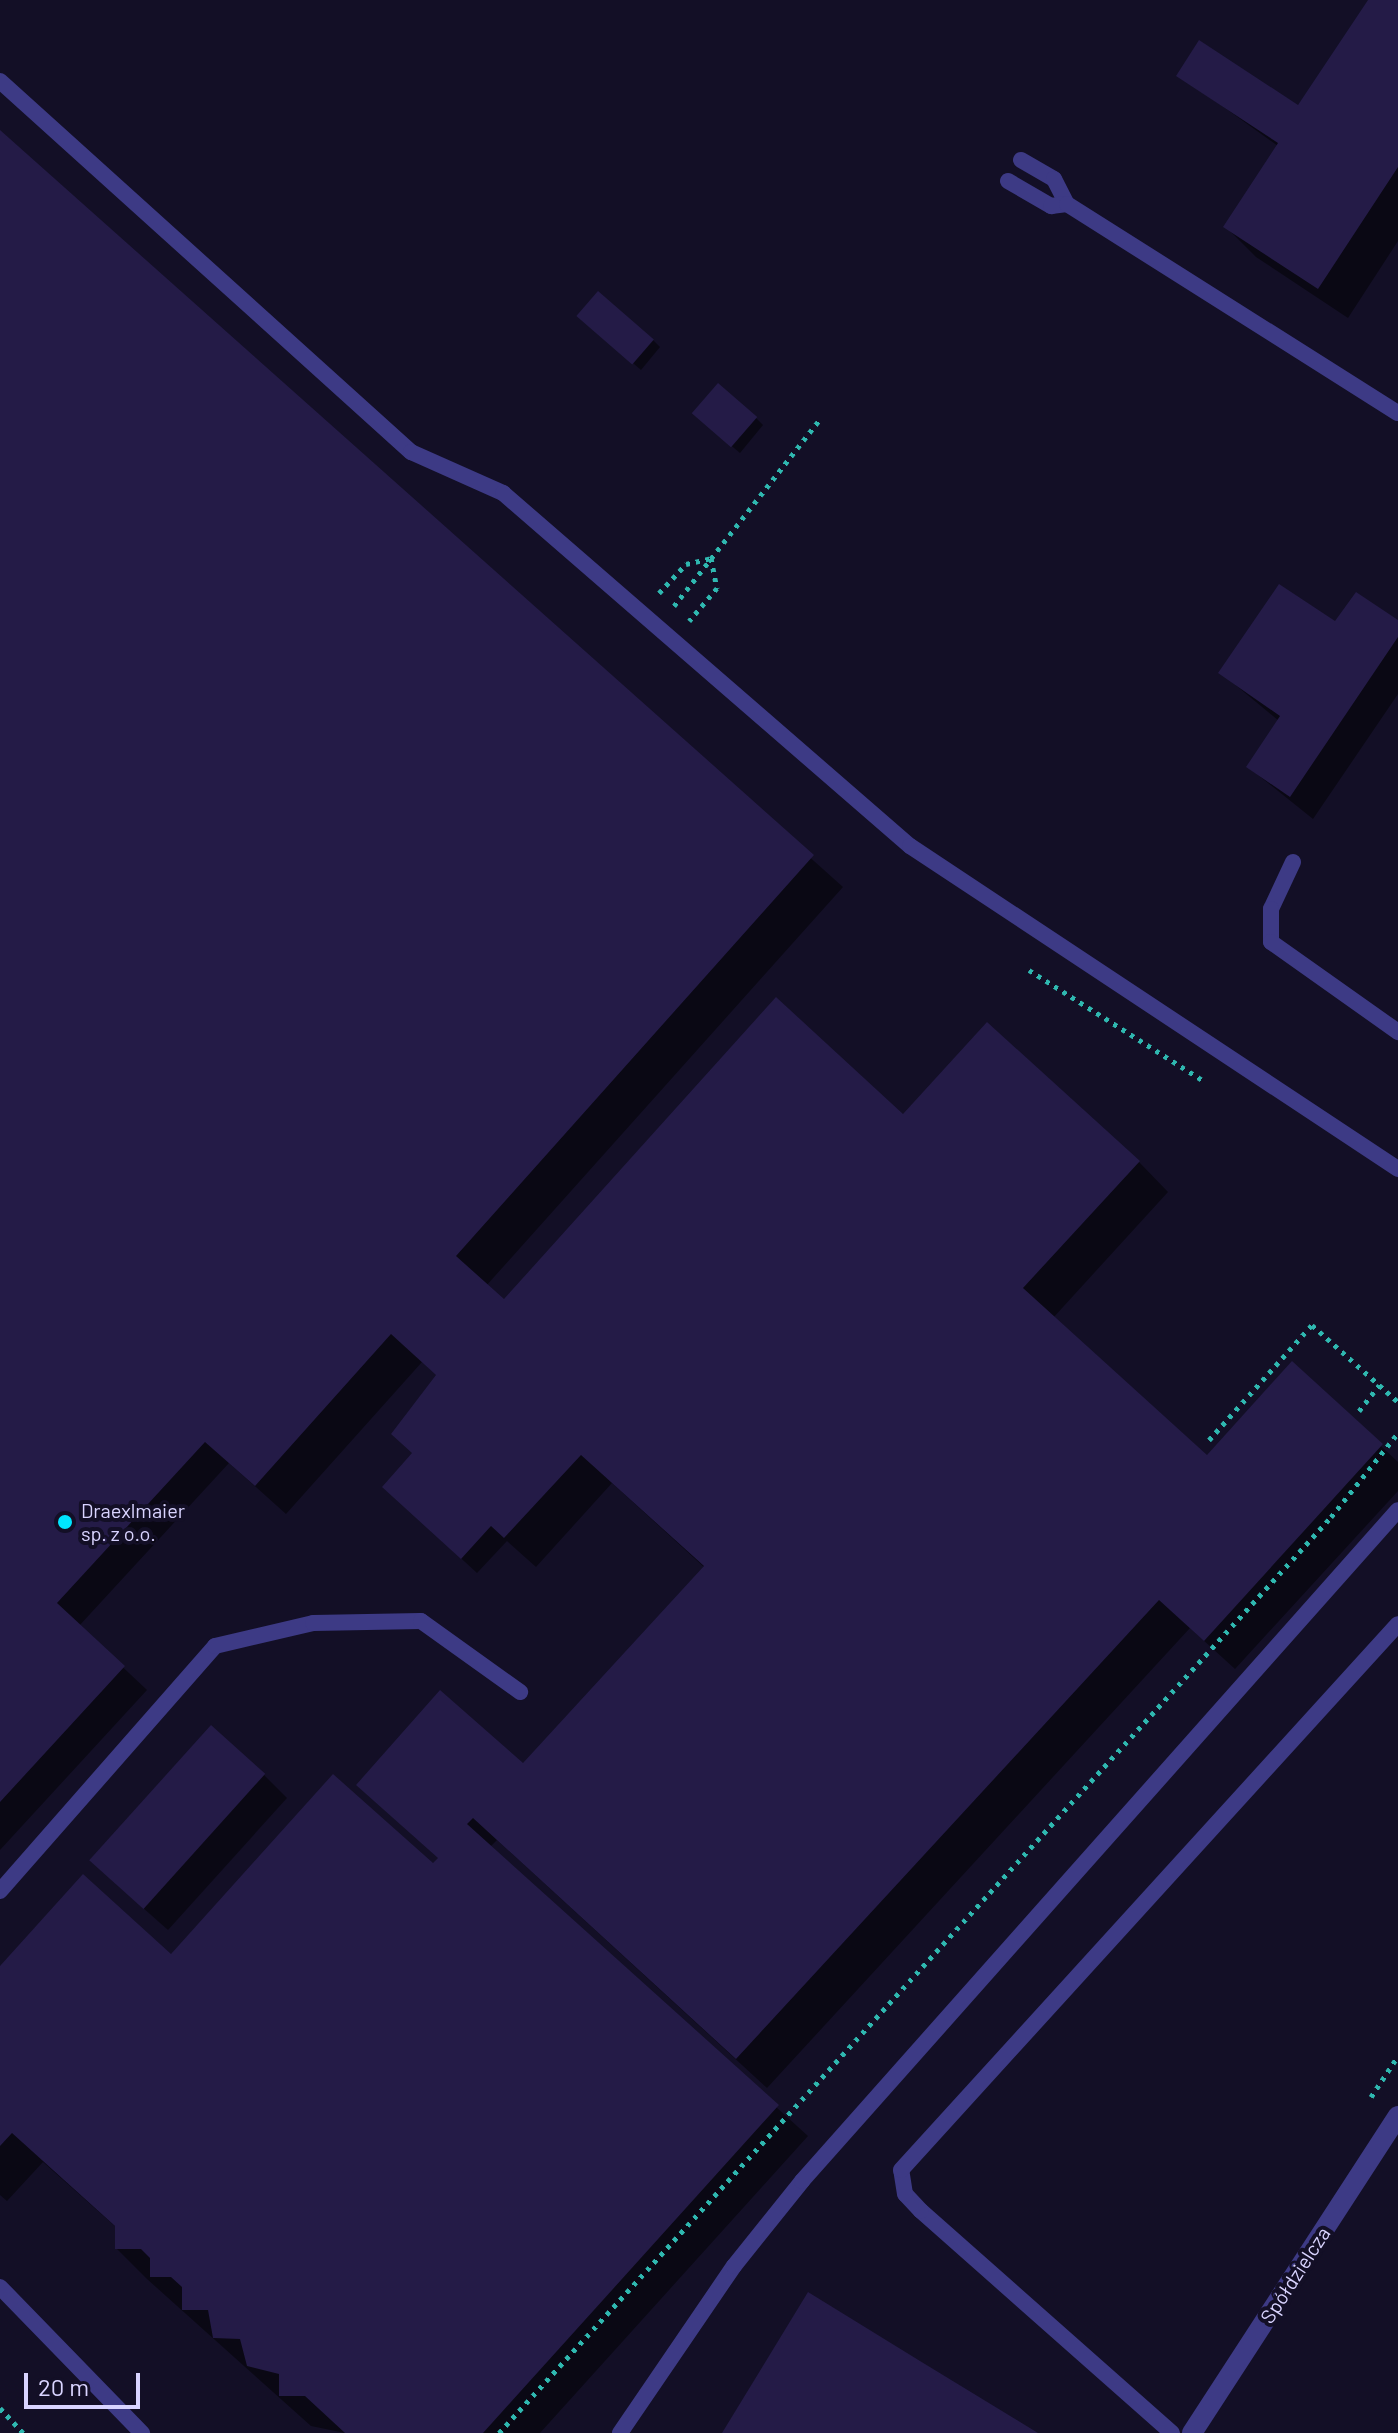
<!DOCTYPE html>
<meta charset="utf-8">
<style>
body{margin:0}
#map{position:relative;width:1398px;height:2433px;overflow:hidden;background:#130f26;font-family:Barlow,sans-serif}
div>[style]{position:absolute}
.shadow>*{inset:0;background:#0007}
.building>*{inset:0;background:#241b47;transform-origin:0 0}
.path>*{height:5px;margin-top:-2.5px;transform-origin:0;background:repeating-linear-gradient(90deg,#2fb8b0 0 4px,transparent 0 10px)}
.service>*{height:16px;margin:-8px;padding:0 8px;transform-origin:8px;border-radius:8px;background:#3d3a85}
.tertiary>*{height:20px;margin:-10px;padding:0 10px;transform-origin:10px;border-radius:10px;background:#3d3a85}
.dots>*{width:22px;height:22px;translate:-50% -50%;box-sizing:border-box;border:4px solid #130f26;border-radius:50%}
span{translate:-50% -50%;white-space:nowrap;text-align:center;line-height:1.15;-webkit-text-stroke:8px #130f26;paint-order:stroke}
.poi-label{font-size:20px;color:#d9d4ff}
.left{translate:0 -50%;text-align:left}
.street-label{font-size:20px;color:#d9d4ff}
.scale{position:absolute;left:24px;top:2373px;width:116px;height:36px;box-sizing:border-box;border:4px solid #d9d4ff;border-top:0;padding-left:10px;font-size:24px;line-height:28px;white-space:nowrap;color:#d9d4ff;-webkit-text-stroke:6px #130f26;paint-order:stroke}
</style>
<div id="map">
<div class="shadow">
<i style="clip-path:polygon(1372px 0,1398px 0,1398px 241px,1348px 318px,1256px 257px,1226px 227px,1278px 146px,1179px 75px,1297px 107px)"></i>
<i style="clip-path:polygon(0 133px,843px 887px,486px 1286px,504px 1302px,903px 1117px,1139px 1162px,1168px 1192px,1053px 1318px,1207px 1457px,1293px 1364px,1398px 1462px,1398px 1491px,1235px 1669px,1190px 1628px,767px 2088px,497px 1840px,490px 1847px,808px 2136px,540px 2433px,345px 2433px,311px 2426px,147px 2279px,117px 2249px,117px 2228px,43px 2162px,7px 2201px,0 2195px,0 1969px,171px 1957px,433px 1866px,440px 1859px,358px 1785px,523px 1766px,705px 1568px,612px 1483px,536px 1567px,507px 1541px,477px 1573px,400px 1502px,438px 1376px,422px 1362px,286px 1514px,229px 1463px,79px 1626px,147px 1690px,0 1850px)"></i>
<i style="clip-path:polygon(587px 323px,653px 340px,660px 347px,641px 370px)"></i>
<i style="clip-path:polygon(756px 418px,763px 425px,740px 453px,702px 421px)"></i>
<i style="clip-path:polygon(1398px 622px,1398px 694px,1313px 819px,1248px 767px,1279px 721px,1221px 673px,1336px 624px)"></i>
<i style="clip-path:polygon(264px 1775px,287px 1798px,168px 1930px,116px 1884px)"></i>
</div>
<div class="building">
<i style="clip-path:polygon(1368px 0,1398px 0,1398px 167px,1318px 289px,1223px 227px,1278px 143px,1176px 76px,1199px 40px,1298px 105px)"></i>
<i style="clip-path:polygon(0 130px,814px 855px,456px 1256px,504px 1299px,776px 997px,903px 1114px,987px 1022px,1140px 1161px,1023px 1288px,1207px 1455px,1292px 1361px,1383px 1444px,1204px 1641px,1159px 1600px,736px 2059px,473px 1818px,467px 1824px,779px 2105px,483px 2433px,345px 2433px,305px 2396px,279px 2396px,279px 2374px,247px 2366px,240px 2339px,213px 2338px,208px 2310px,182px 2310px,182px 2287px,171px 2277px,150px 2277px,150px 2258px,141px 2249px,115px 2249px,115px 2226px,12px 2133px,0 2146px,0 1966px,83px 1874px,171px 1954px,333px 1774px,433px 1863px,438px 1858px,356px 1785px,440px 1690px,523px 1763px,704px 1566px,581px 1455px,504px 1538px,491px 1526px,461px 1559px,382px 1487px,412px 1453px,391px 1434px,436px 1375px,391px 1334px,255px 1486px,205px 1442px,57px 1603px,125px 1666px,0 1802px)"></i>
<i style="left:598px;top:291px;width:74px;height:33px;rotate:41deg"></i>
<i style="left:718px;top:383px;width:52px;height:40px;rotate:41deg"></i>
<i style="clip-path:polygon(1279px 584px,1335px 621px,1356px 592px,1398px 620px,1398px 637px,1290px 797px,1246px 767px,1280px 716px,1218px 673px)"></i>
<i style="left:211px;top:1725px;width:73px;height:182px;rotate:42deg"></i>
<i style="clip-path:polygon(808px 2292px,920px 2361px,1038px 2433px,722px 2433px)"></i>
</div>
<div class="path">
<i style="left:659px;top:593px;width:40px;rotate:-47deg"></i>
<i style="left:686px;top:564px;width:26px;rotate:-13deg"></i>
<i style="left:711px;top:558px;width:31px;rotate:79deg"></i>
<i style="left:717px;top:588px;width:43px;rotate:130.3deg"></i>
<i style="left:674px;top:606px;width:237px;rotate:-52deg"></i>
<i style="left:1029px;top:970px;width:205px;rotate:32.4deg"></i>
<i style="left:1359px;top:1411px;width:33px;rotate:-52deg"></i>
<i style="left:1209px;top:1440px;width:154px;rotate:-48.2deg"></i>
<i style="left:1312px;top:1325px;width:115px;rotate:41.8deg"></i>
<i style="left:1371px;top:2097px;width:49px;rotate:-56.6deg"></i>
<i style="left:0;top:2408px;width:34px;rotate:47deg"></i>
<i style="left:499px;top:2433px;width:1237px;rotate:-47.75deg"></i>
<i style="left:1331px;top:1517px;width:107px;rotate:-51.4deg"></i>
</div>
<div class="service">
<i style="left:0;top:81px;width:554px;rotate:42.07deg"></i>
<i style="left:411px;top:452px;width:101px;rotate:24deg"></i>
<i style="left:503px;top:493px;width:539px;rotate:40.94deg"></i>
<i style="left:910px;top:846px;width:585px;rotate:33.5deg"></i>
<i style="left:1021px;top:160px;width:38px;rotate:30deg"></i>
<i style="left:1054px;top:179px;width:28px;rotate:63deg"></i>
<i style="left:1008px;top:181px;width:50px;rotate:30.2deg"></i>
<i style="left:1051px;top:206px;width:16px;rotate:-7deg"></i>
<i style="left:1067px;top:204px;width:391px;rotate:32.3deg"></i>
<i style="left:1293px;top:862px;width:52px;rotate:115.1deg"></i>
<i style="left:1271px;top:909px;width:33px;rotate:90deg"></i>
<i style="left:1271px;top:942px;width:156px;rotate:35.3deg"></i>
<i style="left:0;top:1891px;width:326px;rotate:-48.7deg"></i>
<i style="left:215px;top:1646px;width:101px;rotate:-13.2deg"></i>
<i style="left:313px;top:1623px;width:108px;rotate:-1.1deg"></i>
<i style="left:421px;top:1621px;width:122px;rotate:35.6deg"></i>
<i style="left:0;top:2287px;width:204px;rotate:45.8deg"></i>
<i style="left:620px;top:2433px;width:202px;rotate:-55.7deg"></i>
<i style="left:734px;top:2266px;width:109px;rotate:-51.3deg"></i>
<i style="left:802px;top:2181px;width:897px;rotate:-48.39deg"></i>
<i style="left:1172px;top:2433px;width:335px;rotate:-138.5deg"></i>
<i style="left:921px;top:2211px;width:23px;rotate:-133deg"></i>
<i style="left:905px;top:2194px;width:24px;rotate:-99deg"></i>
<i style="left:901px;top:2170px;width:738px;rotate:-47.69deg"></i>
</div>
<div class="tertiary">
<i style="left:1192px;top:2433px;width:378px;rotate:-57deg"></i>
</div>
<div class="dots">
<i style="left:65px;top:1522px;background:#00e5ff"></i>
</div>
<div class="poi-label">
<span class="left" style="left:81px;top:1522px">Draexlmaier<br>sp. z o.o.</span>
</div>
<div class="street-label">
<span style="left:1295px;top:2275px;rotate:-57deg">Spółdzielcza</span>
</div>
<div class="scale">20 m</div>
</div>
